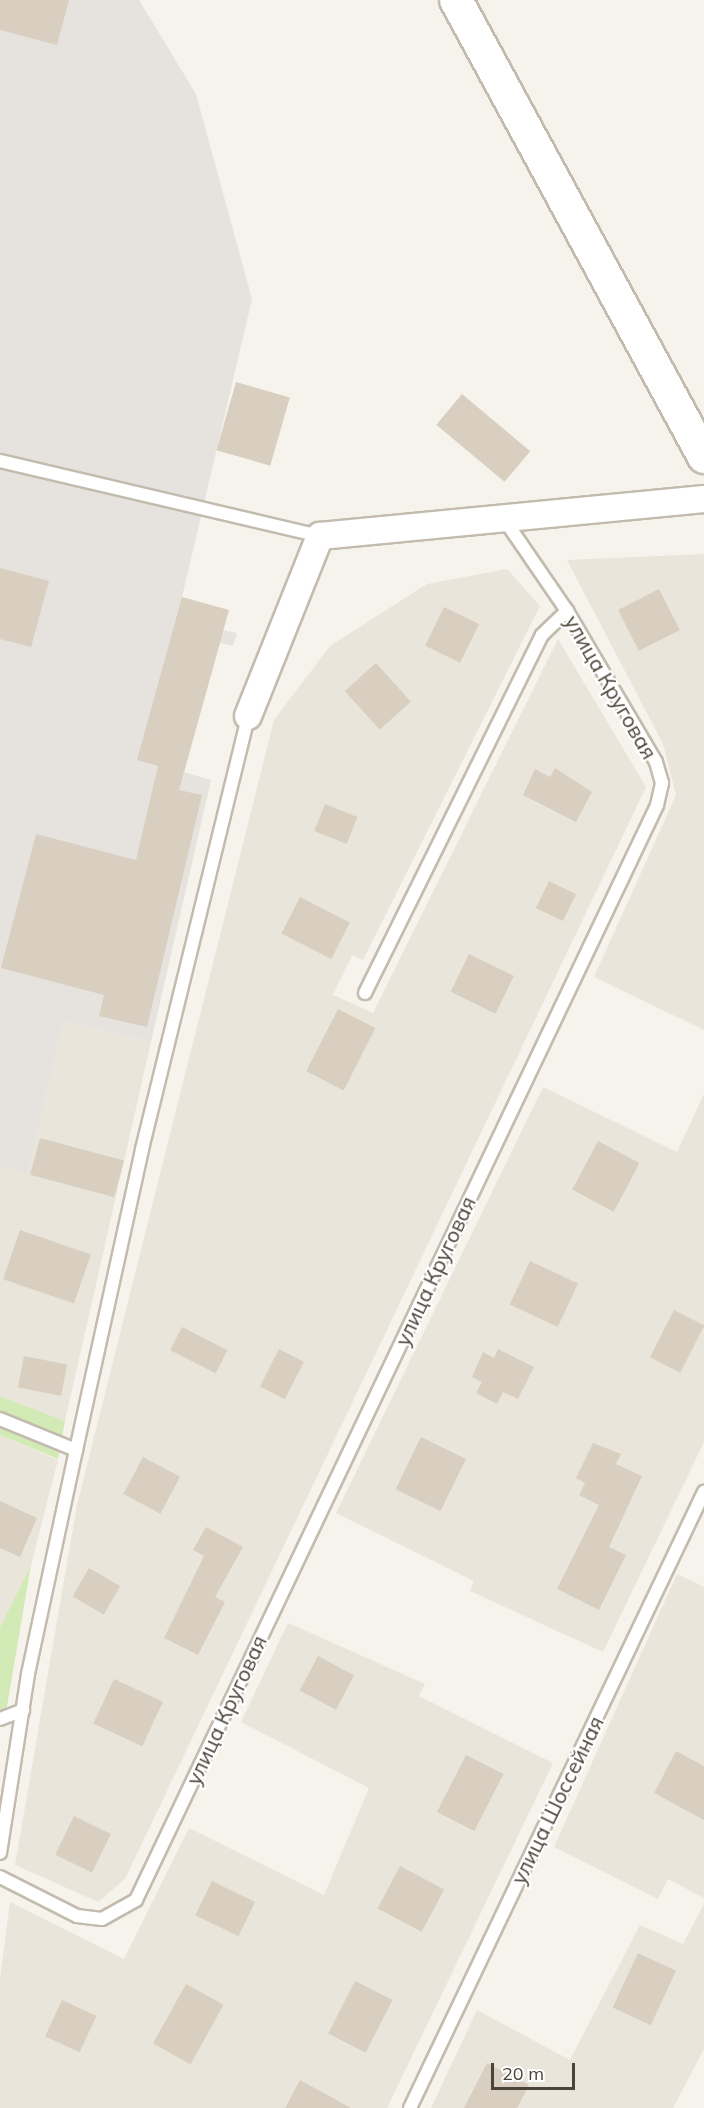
<!DOCTYPE html>
<meta charset="utf-8">
<style>
body{margin:0}
#map{position:relative;width:704px;height:2108px;overflow:hidden;background:#f6f3ec;font-family:Mulish,sans-serif}
div>[style]{position:absolute}
.residential>*{inset:0;background:#eae5da}
.industrial>*{inset:0;background:#e6e2dd}
.green>*{inset:0;background:#d2eab5}
.building>*{inset:0;background:#d8cfc1;transform-origin:0 0}
.roads{filter:drop-shadow(2px 0 #c2bbae) drop-shadow(-2px 0 #c2bbae) drop-shadow(0 2px #c2bbae) drop-shadow(0 -2px #c2bbae)}
.service>*{height:12px;margin:-6px;padding:0 6px;transform-origin:6px;border-radius:6px;background:#fff}
.minor>*{height:26px;margin:-13px;padding:0 13px;transform-origin:13px;border-radius:13px;background:#fff}
.tertiary>*{height:32px;margin:-16px;padding:0 16px;transform-origin:16px;border-radius:16px;background:#fff}
span{translate:-50% -50%;white-space:nowrap;text-align:center;line-height:1.15;-webkit-text-stroke:4.5px #fff;paint-order:stroke}
.street-label{font-size:21px;color:#4b4439}
.scale{position:absolute;left:491px;top:2063px;width:84px;height:27px;box-sizing:border-box;border:3px solid #4b4439;border-top:0;padding-left:8px;font-size:18px;line-height:21px;white-space:nowrap;color:#4b4439;-webkit-text-stroke:4px #fff;paint-order:stroke}
</style>
<div id="map">
<div class="residential">
<i style="clip-path:polygon(704px 554px,704px 1030px,594px 977px,676px 795px,663px 744px,567px 560px)"></i>
<i style="clip-path:polygon(507px 569px,540px 606px,363px 960px,352px 955px,333px 995px,373px 1013px,558px 639px,646px 787px,125px 1879px,98px 1902px,15px 1865px,77px 1505px,274px 720px,330px 646px,427px 584px)"></i>
<i style="clip-path:polygon(64px 1021px,151px 1042px,65px 1421px,0 1396px,0 1166px,27px 1173px)"></i>
<i style="clip-path:polygon(543px 1087px,677px 1152px,704px 1094px,704px 1442px,603px 1652px,470px 1591px,474px 1581px,336px 1513px)"></i>
<i style="clip-path:polygon(0 1435px,58px 1460px,31px 1565px,0 1627px)"></i>
<i style="clip-path:polygon(677px 1574px,704px 1587px,704px 1898px,668px 1879px,658px 1899px,554px 1847px)"></i>
<i style="clip-path:polygon(288px 1623px,425px 1684px,419px 1696px,553px 1763px,387px 2108px,0 2108px,0 1978px,10px 1902px,124px 1959px,189px 1828px,324px 1895px,369px 1788px,241px 1722px)"></i>
<i style="clip-path:polygon(704px 1904px,704px 2049px,673px 2108px,431px 2108px,477px 2010px,570px 2060px,640px 1925px,683px 1944px)"></i>
</div>
<div class="industrial">
<i style="clip-path:polygon(0 0,139px 0,196px 94px,252px 299px,182px 597px,223px 630px,237px 633px,233px 646px,220px 643px,184px 772px,211px 780px,151px 1042px,64px 1021px,27px 1174px,0 1166px)"></i>
</div>
<div class="green">
<i style="clip-path:polygon(0 1396px,65px 1421px,58px 1459px,0 1435px)"></i>
<i style="clip-path:polygon(31px 1565px,4px 1724px,0 1725px,0 1627px)"></i>
</div>
<div class="building">
<i style="clip-path:polygon(0 0,69px 0,57px 45px,0 30px)"></i>
<i style="left:236px;top:382px;width:56px;height:71px;rotate:16deg"></i>
<i style="left:462px;top:394px;width:89px;height:40px;rotate:40deg"></i>
<i style="clip-path:polygon(0 568px,49px 581px,31px 647px,0 639px)"></i>
<i style="left:659px;top:589px;width:46px;height:46px;rotate:63deg"></i>
<i style="clip-path:polygon(182px 597px,229px 610px,179px 790px,202px 795px,147px 1027px,99px 1016px,104px 995px,1px 968px,36px 834px,136px 860px,158px 766px,137px 760px)"></i>
<i style="left:444px;top:607px;width:39px;height:43px;rotate:26deg"></i>
<i style="left:376px;top:663px;width:52px;height:42px;rotate:48deg"></i>
<i style="clip-path:polygon(555px 768px,592px 792px,576px 822px,523px 795px,535px 769px,550px 777px)"></i>
<i style="left:325px;top:804px;width:35px;height:29px;rotate:22deg"></i>
<i style="left:549px;top:881px;width:30px;height:30px;rotate:26deg"></i>
<i style="left:300px;top:897px;width:56px;height:41px;rotate:27deg"></i>
<i style="left:469px;top:954px;width:50px;height:42px;rotate:26deg"></i>
<i style="left:338px;top:1009px;width:42px;height:70px;rotate:27deg"></i>
<i style="left:40px;top:1138px;width:87px;height:38px;rotate:15deg"></i>
<i style="left:598px;top:1141px;width:47px;height:55px;rotate:28deg"></i>
<i style="left:20px;top:1230px;width:75px;height:52px;rotate:19deg"></i>
<i style="left:530px;top:1261px;width:53px;height:48px;rotate:25deg"></i>
<i style="left:674px;top:1310px;width:34px;height:53px;rotate:27deg"></i>
<i style="left:182px;top:1327px;width:51px;height:26px;rotate:27deg"></i>
<i style="left:279px;top:1349px;width:28px;height:42px;rotate:27deg"></i>
<i style="clip-path:polygon(498px 1349px,534px 1367px,518px 1399px,503px 1392px,497px 1404px,476px 1393px,482px 1382px,472px 1377px,483px 1352px,494px 1358px)"></i>
<i style="left:24px;top:1356px;width:44px;height:32px;rotate:11deg"></i>
<i style="left:421px;top:1437px;width:50px;height:58px;rotate:26deg"></i>
<i style="clip-path:polygon(593px 1443px,621px 1454px,616px 1464px,642px 1476px,609px 1547px,626px 1555px,599px 1610px,557px 1589px,599px 1505px,579px 1495px,585px 1483px,576px 1478px)"></i>
<i style="left:143px;top:1457px;width:42px;height:42px;rotate:28deg"></i>
<i style="clip-path:polygon(0 1501px,37px 1518px,20px 1557px,0 1548px)"></i>
<i style="clip-path:polygon(206px 1527px,243px 1547px,215px 1597px,225px 1602px,198px 1655px,164px 1638px,204px 1556px,193px 1550px)"></i>
<i style="left:89px;top:1568px;width:36px;height:33px;rotate:30deg"></i>
<i style="left:318px;top:1656px;width:41px;height:39px;rotate:28deg"></i>
<i style="left:114px;top:1679px;width:54px;height:49px;rotate:25deg"></i>
<i style="clip-path:polygon(676px 1751px,704px 1766px,704px 1820px,654px 1793px)"></i>
<i style="left:466px;top:1755px;width:42px;height:64px;rotate:27deg"></i>
<i style="left:74px;top:1816px;width:41px;height:43px;rotate:26deg"></i>
<i style="left:400px;top:1866px;width:50px;height:48px;rotate:28deg"></i>
<i style="left:212px;top:1881px;width:48px;height:38px;rotate:26deg"></i>
<i style="left:638px;top:1953px;width:42px;height:60px;rotate:25deg"></i>
<i style="left:355px;top:1981px;width:42px;height:59px;rotate:27deg"></i>
<i style="left:186px;top:1984px;width:43px;height:68px;rotate:29deg"></i>
<i style="left:62px;top:2000px;width:38px;height:40px;rotate:25deg"></i>
<i style="clip-path:polygon(487px 2063px,529px 2085px,517px 2108px,464px 2108px)"></i>
<i style="clip-path:polygon(300px 2080px,351px 2108px,285px 2108px)"></i>
</div>
<div class="roads">
<div class="service">
<i style="left:0;top:461px;width:329px;rotate:13.2deg"></i>
<i style="left:365px;top:993px;width:399px;rotate:-63.7deg"></i>
<i style="left:542px;top:635px;width:35px;rotate:-44deg"></i>
<i style="left:0;top:1419px;width:82px;rotate:22.2deg"></i>
<i style="left:0;top:1719px;width:25px;rotate:-21deg"></i>
<i style="left:0;top:1853px;width:181px;rotate:-81.1deg"></i>
<i style="left:28px;top:1674px;width:229px;rotate:-77.9deg"></i>
<i style="left:76px;top:1450px;width:308px;rotate:-77.6deg"></i>
<i style="left:142px;top:1149px;width:446px;rotate:-76.2deg"></i>
<i style="left:0;top:1877px;width:86px;rotate:26.9deg"></i>
<i style="left:77px;top:1916px;width:25px;rotate:7deg"></i>
<i style="left:102px;top:1919px;width:39px;rotate:-29deg"></i>
<i style="left:136px;top:1900px;width:1213px;rotate:-64.55deg"></i>
<i style="left:657px;top:805px;width:23px;rotate:-77deg"></i>
<i style="left:662px;top:783px;width:22px;rotate:-106deg"></i>
<i style="left:656px;top:762px;width:175px;rotate:-120.5deg"></i>
<i style="left:567px;top:611px;width:112px;rotate:-124.4deg"></i>
<i style="left:410px;top:2108px;width:683px;rotate:-64.49deg"></i>
</div>
<div class="minor">
<i style="left:248px;top:716px;width:194px;rotate:-68.2deg"></i>
<i style="left:320px;top:536px;width:386px;rotate:-5.5deg"></i>
</div>
<div class="tertiary">
<i style="left:456px;top:0;width:520px;rotate:61.51deg"></i>
</div>
</div>
<div class="street-label">
<span style="left:611px;top:687px;rotate:60deg">улица Круговая</span>
<span style="left:435px;top:1271px;rotate:-65deg">улица Круговая</span>
<span style="left:226px;top:1710px;rotate:-65deg">улица Круговая</span>
<span style="left:557px;top:1800px;rotate:-64deg">улица Шоссейная</span>
</div>
<div class="scale">20 m</div>
</div>
